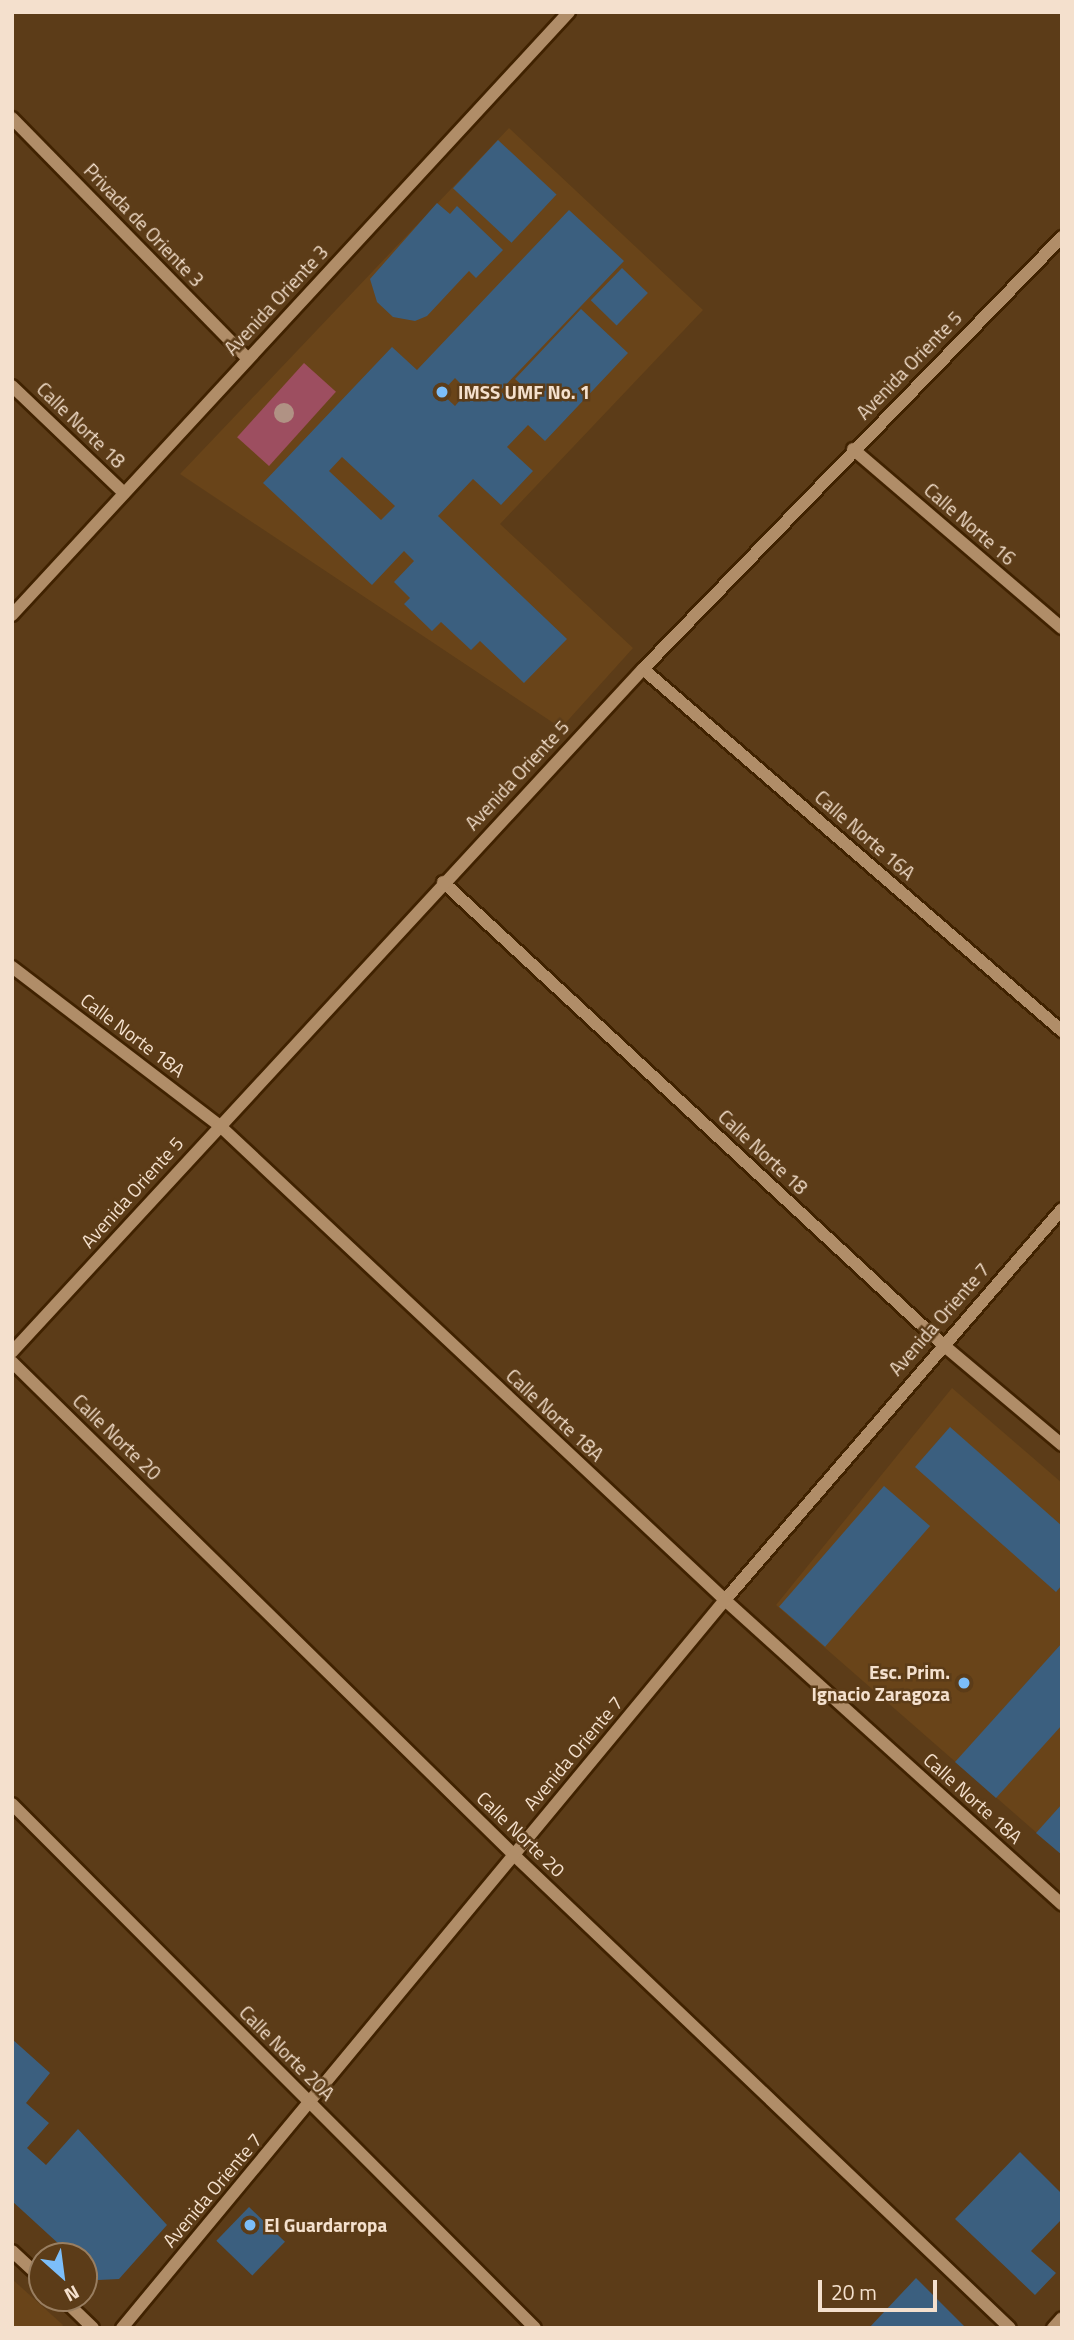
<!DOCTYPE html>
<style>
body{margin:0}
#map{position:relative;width:1074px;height:2340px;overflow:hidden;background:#5c3c18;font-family:"Titillium Web",sans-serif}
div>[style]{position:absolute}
.built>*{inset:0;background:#694419}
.green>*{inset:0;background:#9d4e60;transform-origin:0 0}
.building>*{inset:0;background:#3b5f7f;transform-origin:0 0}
.roads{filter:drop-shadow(2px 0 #402200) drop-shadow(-2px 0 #402200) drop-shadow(0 2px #402200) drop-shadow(0 -2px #402200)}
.minor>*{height:12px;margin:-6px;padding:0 6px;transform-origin:6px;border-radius:6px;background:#b08d68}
.trees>*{width:20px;height:20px;margin:-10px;border-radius:50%;background:#b09284}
.dots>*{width:19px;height:19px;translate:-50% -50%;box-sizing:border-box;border:4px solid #5c3c18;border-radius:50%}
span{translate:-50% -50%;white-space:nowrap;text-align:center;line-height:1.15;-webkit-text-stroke:5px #5c3c18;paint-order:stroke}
.street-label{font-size:19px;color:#f4e0cd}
.poi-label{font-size:19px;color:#f4e0cd;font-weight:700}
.left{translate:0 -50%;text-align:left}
.right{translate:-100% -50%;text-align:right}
.frame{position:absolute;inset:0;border:14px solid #f4e0cd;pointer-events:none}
.north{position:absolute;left:28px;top:2242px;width:70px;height:70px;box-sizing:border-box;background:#5c3c18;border:2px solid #997e60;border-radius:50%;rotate:152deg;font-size:19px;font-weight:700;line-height:28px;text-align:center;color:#f4e0cd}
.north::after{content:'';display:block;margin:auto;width:24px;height:32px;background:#7cbef9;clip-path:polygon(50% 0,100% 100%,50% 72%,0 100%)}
.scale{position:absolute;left:818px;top:2280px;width:119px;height:32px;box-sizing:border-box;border:4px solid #f4e0cd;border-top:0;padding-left:9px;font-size:21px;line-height:24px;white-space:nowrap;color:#f4e0cd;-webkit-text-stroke:5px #5c3c18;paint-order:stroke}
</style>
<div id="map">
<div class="built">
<i style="clip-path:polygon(509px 128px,703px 310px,500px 524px,633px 648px,561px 728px,180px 474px)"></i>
<i style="clip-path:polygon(952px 1388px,1062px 1483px,1062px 1855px,776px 1605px)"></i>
<i style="clip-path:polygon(12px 2279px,63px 2325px,61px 2328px,12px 2328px)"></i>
</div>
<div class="green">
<i style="left:304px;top:363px;width:43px;height:100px;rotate:42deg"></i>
</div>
<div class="building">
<i style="left:498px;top:140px;width:80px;height:66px;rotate:43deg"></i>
<i style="clip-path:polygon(437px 203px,450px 214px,457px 206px,503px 250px,476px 278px,469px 271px,427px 316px,415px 321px,393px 317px,377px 302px,370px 279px)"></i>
<i style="clip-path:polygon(evenodd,569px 210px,624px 261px,500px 391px,510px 400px,523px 386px,515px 379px,581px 309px,628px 353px,545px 441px,528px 425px,507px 447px,533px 471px,501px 505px,473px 479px,438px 516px,567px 639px,524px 683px,480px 641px,471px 650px,441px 622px,432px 631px,404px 604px,410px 598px,394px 582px,414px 561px,404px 551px,372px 585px,263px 483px,392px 347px,417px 370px,569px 210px,455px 378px,468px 391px,455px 406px,441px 393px,455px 378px,569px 210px,342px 457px,395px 506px,381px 520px,329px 471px,342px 457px)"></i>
<i style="left:622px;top:268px;width:36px;height:45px;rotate:44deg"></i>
<i style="clip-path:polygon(950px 1427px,1062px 1526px,1062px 1585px,1056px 1592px,915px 1467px)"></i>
<i style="left:884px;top:1486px;width:61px;height:160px;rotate:41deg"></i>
<i style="clip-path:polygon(1062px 1643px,1062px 1725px,996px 1798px,955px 1762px)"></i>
<i style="clip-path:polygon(1062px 1804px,1062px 1855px,1036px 1833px)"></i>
<i style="clip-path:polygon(12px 2039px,50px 2073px,26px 2103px,49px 2123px,27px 2148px,46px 2165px,78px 2129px,167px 2225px,119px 2279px,98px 2280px,84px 2267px,84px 2256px,72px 2256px,12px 2201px)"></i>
<i style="clip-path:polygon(1020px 2152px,1062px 2194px,1062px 2219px,1031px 2251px,1056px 2273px,1035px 2295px,955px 2219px)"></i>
<i style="left:249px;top:2207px;width:50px;height:47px;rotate:44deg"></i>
<i style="clip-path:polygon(916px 2278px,966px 2328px,869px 2328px)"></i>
</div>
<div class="roads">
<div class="minor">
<i style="left:12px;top:118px;width:337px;rotate:45.6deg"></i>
<i style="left:12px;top:386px;width:155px;rotate:43.7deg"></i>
<i style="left:853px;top:449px;width:275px;rotate:40.6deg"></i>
<i style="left:12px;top:615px;width:821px;rotate:-47.27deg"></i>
<i style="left:643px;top:669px;width:554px;rotate:40.83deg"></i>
<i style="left:443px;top:882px;width:679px;rotate:42.79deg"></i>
<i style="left:941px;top:1343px;width:158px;rotate:40.1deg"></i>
<i style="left:12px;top:967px;width:260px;rotate:37.4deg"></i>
<i style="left:219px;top:1125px;width:694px;rotate:43.19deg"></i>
<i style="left:725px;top:1600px;width:454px;rotate:42.1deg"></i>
<i style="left:12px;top:1352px;width:930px;rotate:-47.27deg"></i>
<i style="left:643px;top:669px;width:602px;rotate:-45.88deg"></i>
<i style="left:12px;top:1362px;width:704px;rotate:44.48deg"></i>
<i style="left:514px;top:1855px;width:685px;rotate:43.64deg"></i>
<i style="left:12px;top:1804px;width:740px;rotate:45.05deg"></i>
<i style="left:12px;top:2251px;width:41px;rotate:43deg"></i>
<i style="left:62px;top:2298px;width:43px;rotate:44.1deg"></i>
<i style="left:122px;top:2328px;width:945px;rotate:-50.37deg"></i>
<i style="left:725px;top:1600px;width:516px;rotate:-49.24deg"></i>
<i style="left:1053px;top:2328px;width:13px;rotate:-48deg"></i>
</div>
</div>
<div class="trees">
<i style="left:284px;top:413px"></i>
</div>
<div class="dots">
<i style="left:442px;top:392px;background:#7cbef9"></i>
<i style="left:964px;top:1683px;background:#7cbef9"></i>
<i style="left:250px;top:2225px;background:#7cbef9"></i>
</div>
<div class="street-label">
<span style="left:144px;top:225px;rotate:46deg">Privada de Oriente 3</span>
<span style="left:276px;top:300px;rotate:-47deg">Avenida Oriente 3</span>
<span style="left:909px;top:365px;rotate:-46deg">Avenida Oriente 5</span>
<span style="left:81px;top:425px;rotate:44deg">Calle Norte 18</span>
<span style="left:970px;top:524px;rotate:41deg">Calle Norte 16</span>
<span style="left:517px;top:775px;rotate:-47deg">Avenida Oriente 5</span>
<span style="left:865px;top:835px;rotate:41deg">Calle Norte 16A</span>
<span style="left:133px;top:1035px;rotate:37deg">Calle Norte 18A</span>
<span style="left:763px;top:1152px;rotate:43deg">Calle Norte 18</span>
<span style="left:132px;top:1192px;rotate:-48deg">Avenida Oriente 5</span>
<span style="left:939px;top:1319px;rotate:-49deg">Avenida Oriente 7</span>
<span style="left:555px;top:1415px;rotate:43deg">Calle Norte 18A</span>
<span style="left:117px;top:1437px;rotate:44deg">Calle Norte 20</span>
<span style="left:573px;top:1753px;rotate:-50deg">Avenida Oriente 7</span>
<span style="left:973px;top:1798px;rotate:42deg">Calle Norte 18A</span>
<span style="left:521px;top:1834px;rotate:44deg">Calle Norte 20</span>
<span style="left:287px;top:2053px;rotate:45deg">Calle Norte 20A</span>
<span style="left:212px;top:2190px;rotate:-50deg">Avenida Oriente 7</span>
</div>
<div class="poi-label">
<span class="left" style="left:458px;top:392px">IMSS UMF No. 1</span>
<span class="right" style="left:950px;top:1683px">Esc. Prim.<br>Ignacio Zaragoza</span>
<span class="left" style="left:264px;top:2225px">El Guardarropa</span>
</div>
<div class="frame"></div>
<div class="north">N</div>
<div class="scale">20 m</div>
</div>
